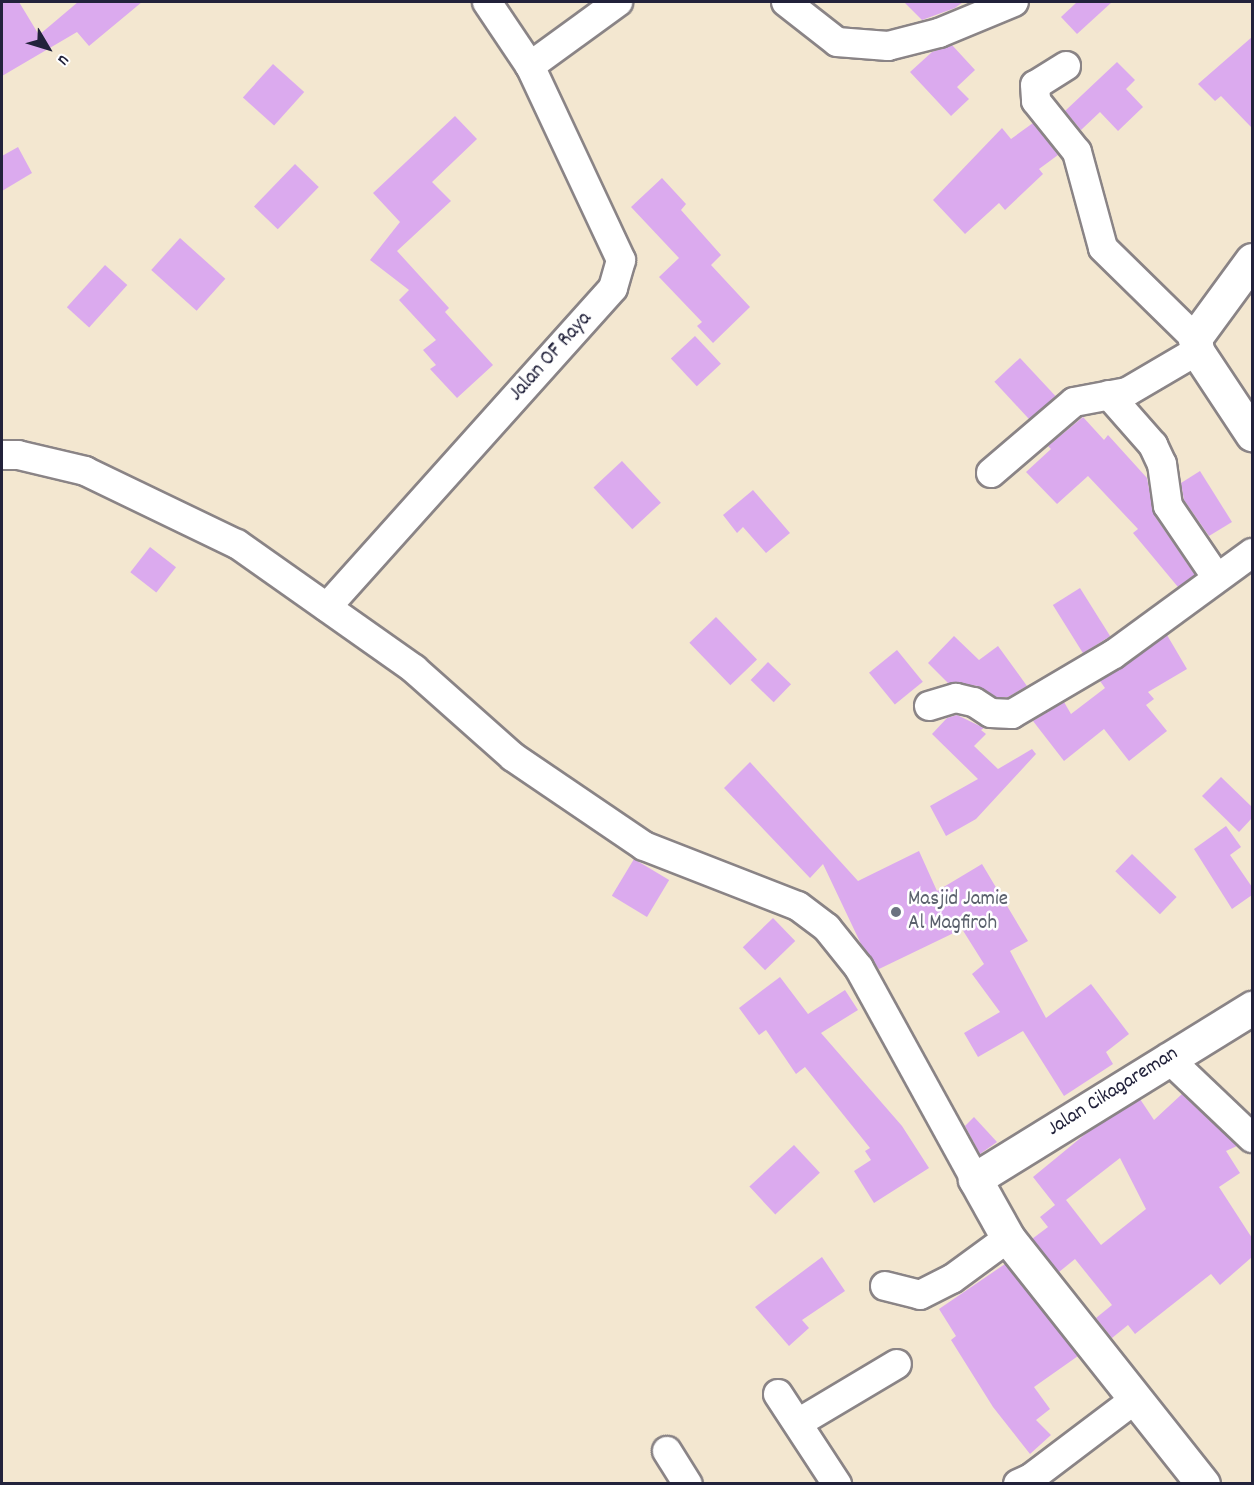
<!DOCTYPE html>
<style>
body{margin:0}
#map{position:relative;width:1254px;height:1485px;overflow:hidden;background:#f3e7d0;font-family:Dekko,sans-serif}
div>[style]{position:absolute}
.building>*{inset:0;background:#dbaaee;transform-origin:0 0}
.roads{filter:drop-shadow(2px 0 #8a8486) drop-shadow(-2px 0 #8a8486) drop-shadow(0 2px #8a8486) drop-shadow(0 -2px #8a8486)}
.minor>*{height:28px;margin:-14px;padding:0 14px;transform-origin:14px;border-radius:14px;background:#fff}
.tertiary>*{height:33px;margin:-16.5px;padding:0 16.5px;transform-origin:16.5px;border-radius:16.5px;background:#fff}
.dots>*{width:16px;height:16px;translate:-50% -50%;box-sizing:border-box;border:3px solid #fff;border-radius:50%}
span{translate:-50% -50%;white-space:nowrap;text-align:center;line-height:1.15;-webkit-text-stroke:5px #fff;paint-order:stroke}
.street-label{font-size:21px;color:#22223b}
.worship-label{font-size:21px;color:#5b616d}
.left{translate:0 -50%;text-align:left}
.frame{position:absolute;inset:0;border:3px solid #22223b;pointer-events:none}
.north{position:absolute;left:18px;top:18px;width:60px;height:60px;-webkit-text-stroke:4px #fff;paint-order:stroke;rotate:128deg;font-size:16px;font-weight:700;line-height:24px;text-align:center;color:#22223b}
.north::after{content:'';display:block;margin:auto;width:21px;height:27px;background:#22223b;clip-path:polygon(50% 0,100% 100%,50% 72%,0 100%)}
</style>
<div id="map">
<div class="building">
<i style="clip-path:polygon(2px 2px,19px 2px,39px 35px,78px 2px,142px 2px,89px 46px,77px 32px,2px 76px)"></i>
<i style="clip-path:polygon(904px 2px,963px 2px,955px 8px,922px 20px)"></i>
<i style="clip-path:polygon(1077px 2px,1112px 2px,1077px 34px,1061px 17px)"></i>
<i style="clip-path:polygon(1252px 37px,1252px 128px,1221px 96px,1215px 101px,1198px 84px)"></i>
<i style="clip-path:polygon(952px 45px,975px 70px,957px 87px,969px 99px,951px 116px,910px 72px,932px 52px)"></i>
<i style="clip-path:polygon(1117px 62px,1135px 80px,1126px 89px,1143px 107px,1118px 131px,1100px 112px,1081px 130px,1065px 111px)"></i>
<i style="left:273px;top:64px;width:42px;height:45px;rotate:42deg"></i>
<i style="clip-path:polygon(455px 116px,477px 139px,432px 182px,451px 201px,397px 251px,449px 308px,445px 312px,493px 365px,457px 398px,430px 369px,436px 365px,423px 350px,436px 340px,399px 300px,409px 290px,370px 260px,400px 222px,373px 193px)"></i>
<i style="clip-path:polygon(1033px 123px,1058px 155px,1039px 169px,1043px 174px,1005px 210px,999px 203px,965px 234px,933px 200px,1002px 128px,1011px 139px)"></i>
<i style="clip-path:polygon(18px 147px,32px 173px,2px 191px,2px 156px)"></i>
<i style="left:295px;top:164px;width:33px;height:59px;rotate:44deg"></i>
<i style="clip-path:polygon(662px 178px,686px 204px,681px 210px,721px 255px,711px 265px,750px 307px,713px 343px,697px 326px,702px 322px,659px 277px,679px 258px,631px 207px)"></i>
<i style="left:180px;top:238px;width:61px;height:43px;rotate:42deg"></i>
<i style="left:105px;top:265px;width:30px;height:57px;rotate:42deg"></i>
<i style="left:695px;top:336px;width:38px;height:33px;rotate:47deg"></i>
<i style="left:1020px;top:358px;width:52px;height:35px;rotate:47deg"></i>
<i style="clip-path:polygon(1083px 417px,1104px 440px,1108px 435px,1147px 478px,1154px 515px,1195px 575px,1178px 587px,1133px 533px,1138px 529px,1088px 476px,1057px 504px,1026px 472px,1051px 449px,1048px 446px)"></i>
<i style="left:622px;top:461px;width:57px;height:39px;rotate:47deg"></i>
<i style="clip-path:polygon(1200px 471px,1232px 522px,1209px 536px,1184px 500px,1181px 483px)"></i>
<i style="clip-path:polygon(753px 490px,790px 533px,766px 553px,743px 527px,737px 533px,723px 515px)"></i>
<i style="left:150px;top:547px;width:33px;height:32px;rotate:38deg"></i>
<i style="left:1080px;top:588px;width:57px;height:32px;rotate:58deg"></i>
<i style="left:716px;top:617px;width:59px;height:37px;rotate:46deg"></i>
<i style="clip-path:polygon(1167px 635px,1187px 669px,1148px 692px,1154px 699px,1146px 705px,1167px 731px,1129px 761px,1104px 729px,1064px 761px,1033px 721px,1064px 702px,1071px 714px,1105px 688px,1100px 681px)"></i>
<i style="clip-path:polygon(954px 636px,979px 660px,998px 646px,1027px 686px,1008px 697px,996px 697px,978px 686px,948px 683px,928px 663px)"></i>
<i style="left:897px;top:650px;width:41px;height:36px;rotate:51deg"></i>
<i style="left:768px;top:662px;width:32px;height:25px;rotate:44deg"></i>
<i style="clip-path:polygon(957px 715px,984px 728px,981px 730px,986px 734px,974px 746px,998px 769px,1032px 749px,1036px 754px,976px 819px,946px 836px,930px 806px,978px 779px,932px 734px,947px 718px)"></i>
<i style="clip-path:polygon(750px 762px,858px 881px,919px 851px,937px 891px,982px 864px,1028px 941px,1010px 951px,1046px 1018px,1091px 984px,1129px 1034px,1106px 1052px,1113px 1064px,1064px 1096px,1023px 1031px,978px 1057px,964px 1033px,1000px 1012px,972px 974px,984px 964px,962px 929px,879px 969px,861px 944px,823px 864px,810px 878px,724px 788px)"></i>
<i style="clip-path:polygon(1221px 777px,1252px 807px,1252px 818px,1239px 832px,1202px 796px)"></i>
<i style="clip-path:polygon(1226px 826px,1241px 847px,1230px 855px,1252px 887px,1252px 895px,1232px 909px,1194px 849px)"></i>
<i style="left:1132px;top:854px;width:62px;height:24px;rotate:44deg"></i>
<i style="left:634px;top:859px;width:41px;height:43px;rotate:31deg"></i>
<i style="left:773px;top:918px;width:32px;height:42px;rotate:46deg"></i>
<i style="clip-path:polygon(780px 977px,808px 1014px,845px 990px,858px 1010px,821px 1033px,902px 1126px,929px 1168px,874px 1203px,854px 1171px,871px 1160px,865px 1151px,870px 1148px,805px 1067px,796px 1074px,766px 1030px,759px 1035px,739px 1008px)"></i>
<i style="clip-path:polygon(evenodd,1182px 1094px,1237px 1146px,1226px 1151px,1240px 1173px,1219px 1187px,1252px 1238px,1252px 1257px,1220px 1285px,1211px 1274px,1135px 1334px,1128px 1325px,1112px 1338px,1096px 1318px,1112px 1305px,1075px 1259px,1059px 1272px,1032px 1239px,1048px 1227px,1040px 1217px,1055px 1205px,1033px 1177px,1089px 1131px,1140px 1099px,1154px 1120px,1182px 1094px,1120px 1158px,1146px 1209px,1101px 1245px,1066px 1200px,1120px 1158px)"></i>
<i style="clip-path:polygon(974px 1117px,997px 1142px,980px 1154px,965px 1126px)"></i>
<i style="left:794px;top:1145px;width:38px;height:61px;rotate:47deg"></i>
<i style="clip-path:polygon(822px 1257px,845px 1291px,802px 1320px,809px 1328px,789px 1346px,755px 1307px)"></i>
<i style="clip-path:polygon(1005px 1264px,1078px 1356px,1034px 1387px,1050px 1409px,1036px 1420px,1051px 1435px,1030px 1454px,993px 1407px,951px 1340px,956px 1336px,939px 1309px)"></i>
</div>
<div class="roads">
<div class="minor">
<i style="left:786px;top:2px;width:65px;rotate:38.1deg"></i>
<i style="left:837px;top:42px;width:51px;rotate:4.5deg"></i>
<i style="left:888px;top:46px;width:53px;rotate:-14.3deg"></i>
<i style="left:939px;top:33px;width:81px;rotate:-22.5deg"></i>
<i style="left:530px;top:66px;width:109px;rotate:-36deg"></i>
<i style="left:1066px;top:66px;width:36px;rotate:148deg"></i>
<i style="left:1035px;top:85px;width:16px;rotate:86deg"></i>
<i style="left:1036px;top:101px;width:65px;rotate:51.2deg"></i>
<i style="left:1077px;top:152px;width:99px;rotate:74.8deg"></i>
<i style="left:1103px;top:248px;width:129px;rotate:44.4deg"></i>
<i style="left:1109px;top:395px;width:67px;rotate:48.7deg"></i>
<i style="left:1153px;top:445px;width:21px;rotate:65deg"></i>
<i style="left:1162px;top:464px;width:42px;rotate:81.9deg"></i>
<i style="left:1168px;top:506px;width:87px;rotate:55.8deg"></i>
<i style="left:2px;top:455px;width:16px"></i>
<i style="left:18px;top:455px;width:69px;rotate:13.4deg"></i>
<i style="left:85px;top:471px;width:169px;rotate:25.7deg"></i>
<i style="left:237px;top:544px;width:217px;rotate:35.2deg"></i>
<i style="left:414px;top:669px;width:132px;rotate:41.6deg"></i>
<i style="left:513px;top:757px;width:158px;rotate:34.2deg"></i>
<i style="left:644px;top:846px;width:165px;rotate:21.3deg"></i>
<i style="left:798px;top:906px;width:36px;rotate:37deg"></i>
<i style="left:827px;top:928px;width:51px;rotate:51.3deg"></i>
<i style="left:859px;top:968px;width:241px;rotate:61.2deg"></i>
<i style="left:991px;top:473px;width:109px;rotate:-40.5deg"></i>
<i style="left:1074px;top:402px;width:54px;rotate:-10.7deg"></i>
<i style="left:1127px;top:392px;width:81px;rotate:-30.4deg"></i>
<i style="left:327px;top:607px;width:428px;rotate:-48.1deg"></i>
<i style="left:613px;top:288px;width:29px;rotate:-74deg"></i>
<i style="left:621px;top:260px;width:214px;rotate:-115.1deg"></i>
<i style="left:530px;top:66px;width:77px;rotate:-123.9deg"></i>
<i style="left:929px;top:706px;width:28px;rotate:-17deg"></i>
<i style="left:956px;top:698px;width:18px;rotate:13deg"></i>
<i style="left:974px;top:702px;width:20px;rotate:33deg"></i>
<i style="left:991px;top:713px;width:21px;rotate:3deg"></i>
<i style="left:1012px;top:714px;width:118px;rotate:-30.5deg"></i>
<i style="left:1114px;top:654px;width:171px;rotate:-36.2deg"></i>
<i style="left:1168px;top:1058px;width:116px;rotate:43.6deg"></i>
<i style="left:885px;top:1286px;width:36px;rotate:14deg"></i>
<i style="left:920px;top:1295px;width:36px;rotate:-27deg"></i>
<i style="left:952px;top:1279px;width:69px;rotate:-36.2deg"></i>
<i style="left:778px;top:1394px;width:108px;rotate:56.8deg"></i>
<i style="left:798px;top:1423px;width:115px;rotate:-30.8deg"></i>
<i style="left:667px;top:1451px;width:39px;rotate:58deg"></i>
<i style="left:1018px;top:1484px;width:14px;rotate:-25deg"></i>
<i style="left:1031px;top:1478px;width:129px;rotate:-37.1deg"></i>
</div>
<div class="tertiary">
<i style="left:1252px;top:260px;width:97px;rotate:126.2deg"></i>
<i style="left:1195px;top:338px;width:13px;rotate:81deg"></i>
<i style="left:1197px;top:351px;width:100px;rotate:56.5deg"></i>
<i style="left:1203px;top:1484px;width:314px;rotate:-128.4deg"></i>
<i style="left:1008px;top:1238px;width:68px;rotate:-119.2deg"></i>
<i style="left:975px;top:1179px;width:326px;rotate:-31.7deg"></i>
</div>
</div>
<div class="dots">
<i style="left:896px;top:912px;background:#6b7280"></i>
</div>
<div class="street-label">
<span style="left:551px;top:357px;rotate:-48deg">Jalan OF Raya</span>
<span style="left:1113px;top:1092px;rotate:-32deg">Jalan Cikagareman</span>
</div>
<div class="worship-label">
<span class="left" style="left:908px;top:912px">Masjid Jamie<br>Al Magfiroh</span>
</div>
<div class="frame"></div>
<div class="north">U</div>
</div>
